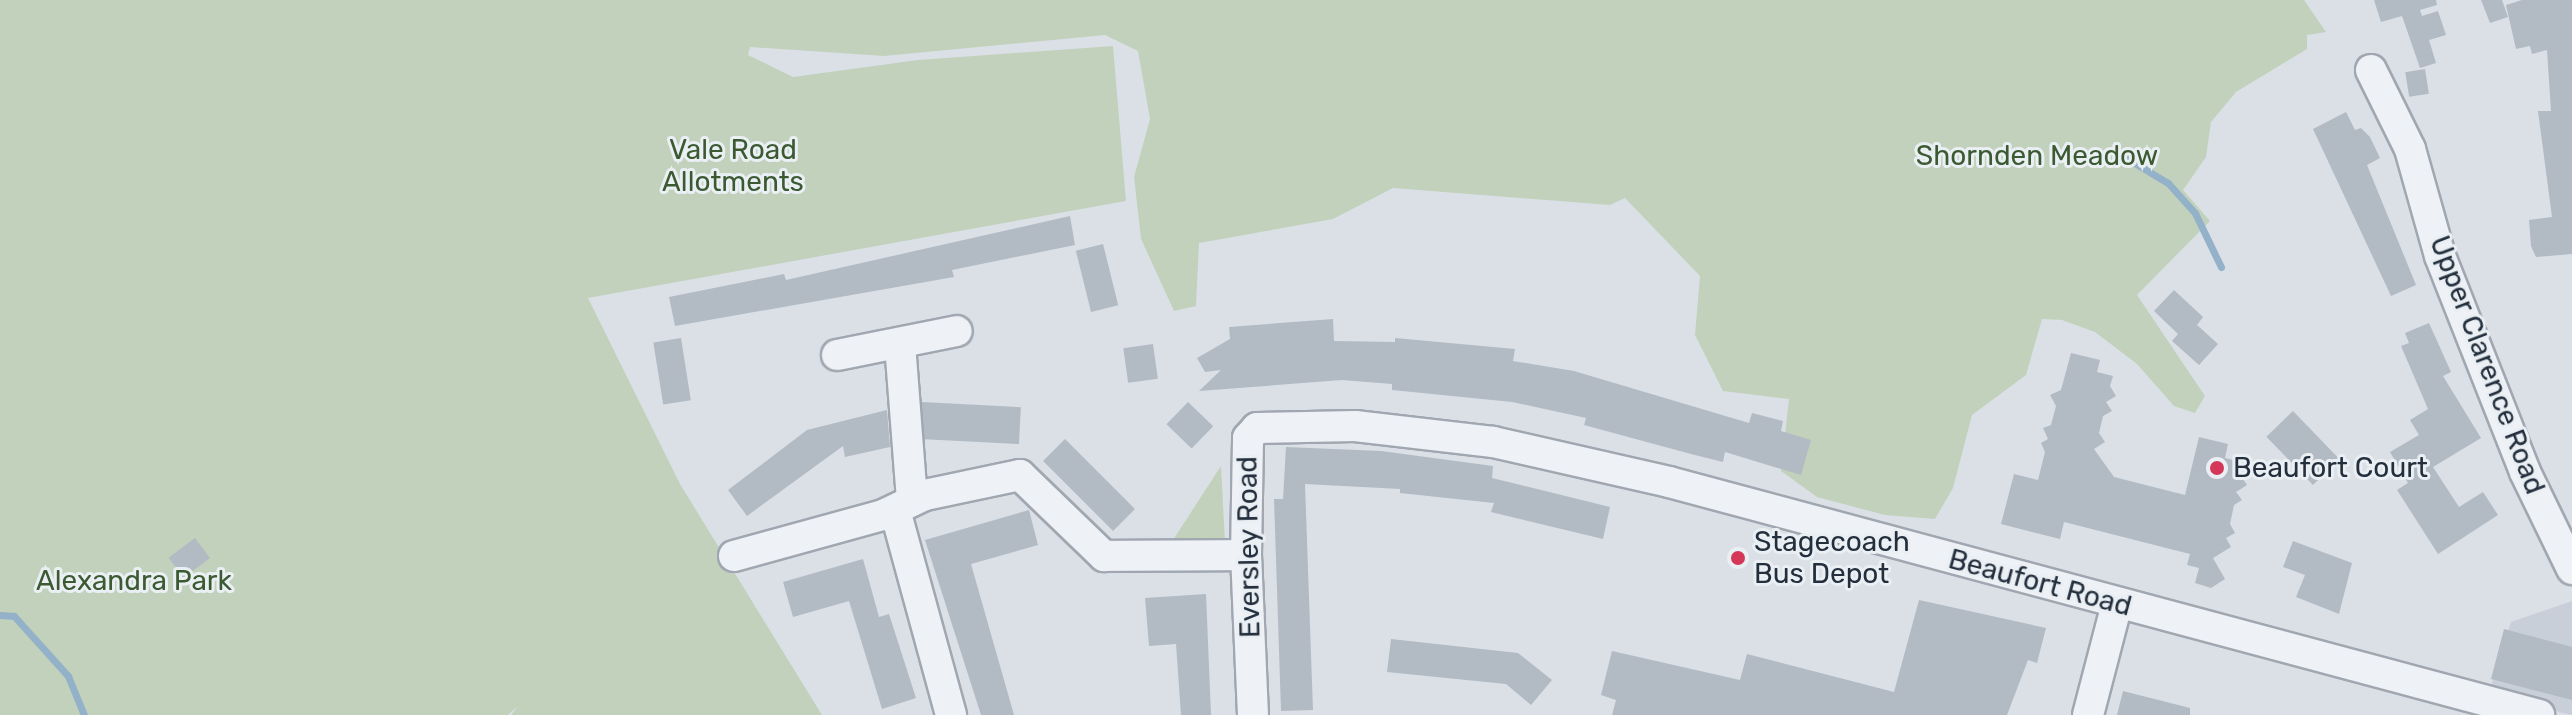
<!DOCTYPE html>
<style>
body{margin:0}
#map{position:relative;width:2572px;height:715px;overflow:hidden;background:#dbe0e7;font-family:Rubik,sans-serif}
div>[style]{position:absolute}
.built>*{inset:0;background:#c9cfd9}
.green>*{inset:0;background:#c2d1bc}
.stream>*{height:7px;margin:-3.5px;padding:0 3.5px;transform-origin:3.5px;border-radius:3.5px;background:#93b1c9}
.building>*{inset:0;background:#b2bac3;transform-origin:0 0}
.roads{filter:drop-shadow(2px 0 #a0a7b1) drop-shadow(-2px 0 #a0a7b1) drop-shadow(0 2px #a0a7b1) drop-shadow(0 -2px #a0a7b1)}
.minor>*{height:30px;margin:-15px;padding:0 15px;transform-origin:15px;border-radius:15px;background:#eef1f5}
.dots>*{width:22px;height:22px;translate:-50% -50%;box-sizing:border-box;border:4px solid #eaeff4;border-radius:50%}
span{translate:-50% -50%;white-space:nowrap;text-align:center;line-height:1.15;-webkit-text-stroke:6px #eaeff4;paint-order:stroke}
.park-label{font-size:28px;color:#3b5a31}
.street-label{font-size:28px;color:#242f3d}
.poi-label{font-size:28px;color:#242f3d}
.left{translate:0 -50%;text-align:left}
</style>
<div id="map">
<div class="built">
<i style="clip-path:polygon(2572px 601px,2572px 715px,2488px 696px,2511px 622px)"></i>
</div>
<div class="green">
<i style="clip-path:polygon(0 0,2304px 0,2326px 32px,2307px 35px,2307px 49px,2236px 92px,2211px 122px,2206px 157px,2183px 190px,2210px 221px,2137px 295px,2205px 396px,2195px 413px,2174px 406px,2137px 364px,2095px 332px,2062px 320px,2042px 319px,2026px 375px,1972px 415px,1953px 488px,1935px 519px,1885px 515px,1817px 497px,1781px 471px,1789px 399px,1723px 391px,1695px 335px,1700px 276px,1625px 198px,1610px 205px,1393px 188px,1333px 219px,1199px 243px,1196px 306px,1174px 311px,1141px 239px,1134px 177px,1150px 119px,1138px 51px,1105px 35px,884px 56px,750px 47px,748px 55px,793px 77px,918px 60px,1113px 46px,1126px 201px,588px 298px,680px 484px,822px 715px,511px 715px,518px 706px,508px 715px,0 715px)"></i>
<i style="clip-path:polygon(1221px 466px,1225px 542px,1171px 543px)"></i>
</div>
<div class="stream">
<i style="left:2128px;top:159px;width:47px;rotate:31deg"></i>
<i style="left:2168px;top:183px;width:40px;rotate:48deg"></i>
<i style="left:2195px;top:213px;width:60px;rotate:64.3deg"></i>
<i style="left:0;top:615px;width:14px;rotate:4deg"></i>
<i style="left:14px;top:616px;width:81px;rotate:48deg"></i>
<i style="left:68px;top:676px;width:42px;rotate:67.7deg"></i>
</div>
<div class="building">
<i style="clip-path:polygon(2374px 0,2436px 0,2437px 5px,2420px 10px,2422px 16px,2438px 11px,2446px 35px,2429px 40px,2436px 63px,2420px 68px,2402px 16px,2381px 22px)"></i>
<i style="clip-path:polygon(2481px 0,2502px 0,2508px 17px,2490px 23px)"></i>
<i style="clip-path:polygon(2522px 0,2572px 0,2572px 254px,2536px 257px,2531px 246px,2529px 220px,2552px 217px,2538px 111px,2551px 111px,2547px 50px,2532px 54px,2530px 46px,2516px 49px,2506px 5px)"></i>
<i style="left:2425px;top:69px;width:25px;height:20px;rotate:81deg"></i>
<i style="clip-path:polygon(2346px 112px,2355px 130px,2361px 128px,2370px 137px,2380px 158px,2367px 165px,2416px 285px,2391px 296px,2313px 129px)"></i>
<i style="clip-path:polygon(1070px 216px,1075px 245px,952px 270px,954px 277px,675px 326px,669px 297px,784px 274px,786px 280px)"></i>
<i style="left:1103px;top:244px;width:63px;height:28px;rotate:76deg"></i>
<i style="clip-path:polygon(2174px 290px,2203px 317px,2197px 325px,2218px 344px,2199px 365px,2172px 341px,2178px 334px,2154px 311px)"></i>
<i style="clip-path:polygon(1333px 319px,1334px 341px,1395px 342px,1395px 338px,1515px 349px,1513px 361px,1574px 371px,1749px 423px,1752px 413px,1783px 421px,1781px 431px,1811px 440px,1801px 475px,1725px 452px,1723px 462px,1691px 454px,1584px 425px,1586px 418px,1512px 402px,1392px 390px,1392px 384px,1342px 380px,1199px 391px,1221px 370px,1205px 372px,1197px 358px,1230px 339px,1229px 327px)"></i>
<i style="clip-path:polygon(2429px 323px,2451px 372px,2443px 376px,2481px 438px,2433px 467px,2459px 507px,2483px 492px,2498px 515px,2438px 554px,2397px 490px,2408px 483px,2390px 452px,2419px 435px,2410px 420px,2428px 409px,2401px 346px,2409px 343px,2405px 333px)"></i>
<i style="left:681px;top:338px;width:63px;height:28px;rotate:81deg"></i>
<i style="left:1153px;top:344px;width:35px;height:30px;rotate:82deg"></i>
<i style="clip-path:polygon(2071px 353px,2100px 360px,2097px 372px,2113px 376px,2110px 386px,2116px 396px,2106px 402px,2112px 411px,2103px 416px,2099px 433px,2105px 442px,2094px 449px,2114px 477px,2185px 495px,2199px 437px,2228px 444px,2225px 458px,2244px 463px,2240px 475px,2247px 485px,2236px 492px,2242px 500px,2234px 505px,2230px 524px,2235px 533px,2226px 538px,2231px 547px,2213px 558px,2225px 579px,2211px 588px,2195px 583px,2199px 568px,2187px 565px,2190px 554px,2064px 522px,2060px 539px,2001px 524px,2014px 474px,2038px 480px,2045px 452px,2041px 443px,2048px 439px,2043px 428px,2051px 425px,2056px 406px,2050px 395px,2061px 390px)"></i>
<i style="left:922px;top:402px;width:99px;height:37px;rotate:3deg"></i>
<i style="left:1188px;top:402px;width:35px;height:31px;rotate:44deg"></i>
<i style="clip-path:polygon(887px 410px,890px 447px,845px 457px,843px 446px,747px 516px,728px 490px,807px 430px)"></i>
<i style="left:2293px;top:411px;width:67px;height:37px;rotate:46deg"></i>
<i style="left:1065px;top:439px;width:99px;height:31px;rotate:45deg"></i>
<i style="clip-path:polygon(1286px 447px,1381px 451px,1493px 466px,1492px 478px,1610px 507px,1603px 539px,1491px 512px,1494px 503px,1400px 493px,1400px 489px,1305px 484px,1313px 710px,1281px 711px,1274px 499px,1283px 499px)"></i>
<i style="clip-path:polygon(1029px 510px,1038px 545px,971px 564px,1014px 715px,981px 715px,925px 540px)"></i>
<i style="left:195px;top:538px;width:25px;height:33px;rotate:53deg"></i>
<i style="clip-path:polygon(2293px 541px,2352px 563px,2339px 614px,2296px 597px,2305px 575px,2283px 567px)"></i>
<i style="clip-path:polygon(863px 559px,879px 617px,889px 614px,916px 698px,882px 709px,849px 601px,793px 617px,783px 582px)"></i>
<i style="clip-path:polygon(1206px 594px,1211px 715px,1181px 715px,1176px 644px,1149px 646px,1145px 598px)"></i>
<i style="clip-path:polygon(1919px 600px,2046px 628px,2037px 663px,2028px 660px,2007px 715px,1612px 715px,1616px 700px,1601px 695px,1612px 651px,1740px 680px,1747px 654px,1894px 692px)"></i>
<i style="clip-path:polygon(2504px 629px,2572px 647px,2572px 700px,2491px 679px)"></i>
<i style="clip-path:polygon(1391px 639px,1518px 653px,1552px 680px,1531px 705px,1506px 684px,1387px 672px)"></i>
<i style="clip-path:polygon(2123px 691px,2190px 708px,2190px 715px,2117px 715px)"></i>
</div>
<div class="roads">
<div class="minor">
<i style="left:2371px;top:70px;width:88px;rotate:63.7deg"></i>
<i style="left:2410px;top:149px;width:111px;rotate:74.3deg"></i>
<i style="left:2440px;top:256px;width:232px;rotate:68.5deg"></i>
<i style="left:2525px;top:472px;width:108px;rotate:64.1deg"></i>
<i style="left:900px;top:344px;width:156px;rotate:85.6deg"></i>
<i style="left:837px;top:355px;width:122px;rotate:-11.3deg"></i>
<i style="left:895px;top:510px;width:213px;rotate:74.7deg"></i>
<i style="left:734px;top:556px;width:155px;rotate:-15.4deg"></i>
<i style="left:883px;top:515px;width:47px;rotate:-25.5deg"></i>
<i style="left:925px;top:495px;width:97px;rotate:-11.9deg"></i>
<i style="left:1020px;top:475px;width:117px;rotate:44deg"></i>
<i style="left:1104px;top:556px;width:142px;rotate:-0.4deg"></i>
<i style="left:1253px;top:715px;width:160px;rotate:-92.5deg"></i>
<i style="left:1246px;top:555px;width:117px;rotate:-89deg"></i>
<i style="left:1248px;top:438px;width:13px;rotate:-48deg"></i>
<i style="left:1257px;top:428px;width:98px;rotate:-1.2deg"></i>
<i style="left:1355px;top:426px;width:139px;rotate:6.6deg"></i>
<i style="left:1493px;top:442px;width:180px;rotate:12.8deg"></i>
<i style="left:1669px;top:482px;width:901px;rotate:14.99deg"></i>
<i style="left:2088px;top:715px;width:115px;rotate:-75.4deg"></i>
</div>
</div>
<div class="dots">
<i style="left:2217px;top:468px;background:#d53758"></i>
<i style="left:1738px;top:558px;background:#d53758"></i>
</div>
<div class="park-label">
<span style="left:733px;top:166px">Vale Road<br>Allotments</span>
<span style="left:2037px;top:156px">Shornden Meadow</span>
<span style="left:134px;top:581px">Alexandra Park</span>
</div>
<div class="street-label">
<span style="left:2487px;top:365px;rotate:69deg">Upper Clarence Road</span>
<span style="left:1249px;top:547px;rotate:-91deg">Eversley Road</span>
<span style="left:2040px;top:583px;rotate:15deg">Beaufort Road</span>
</div>
<div class="poi-label">
<span class="left" style="left:2233px;top:468px">Beaufort Court</span>
<span class="left" style="left:1754px;top:558px">Stagecoach<br>Bus Depot</span>
</div>
</div>
